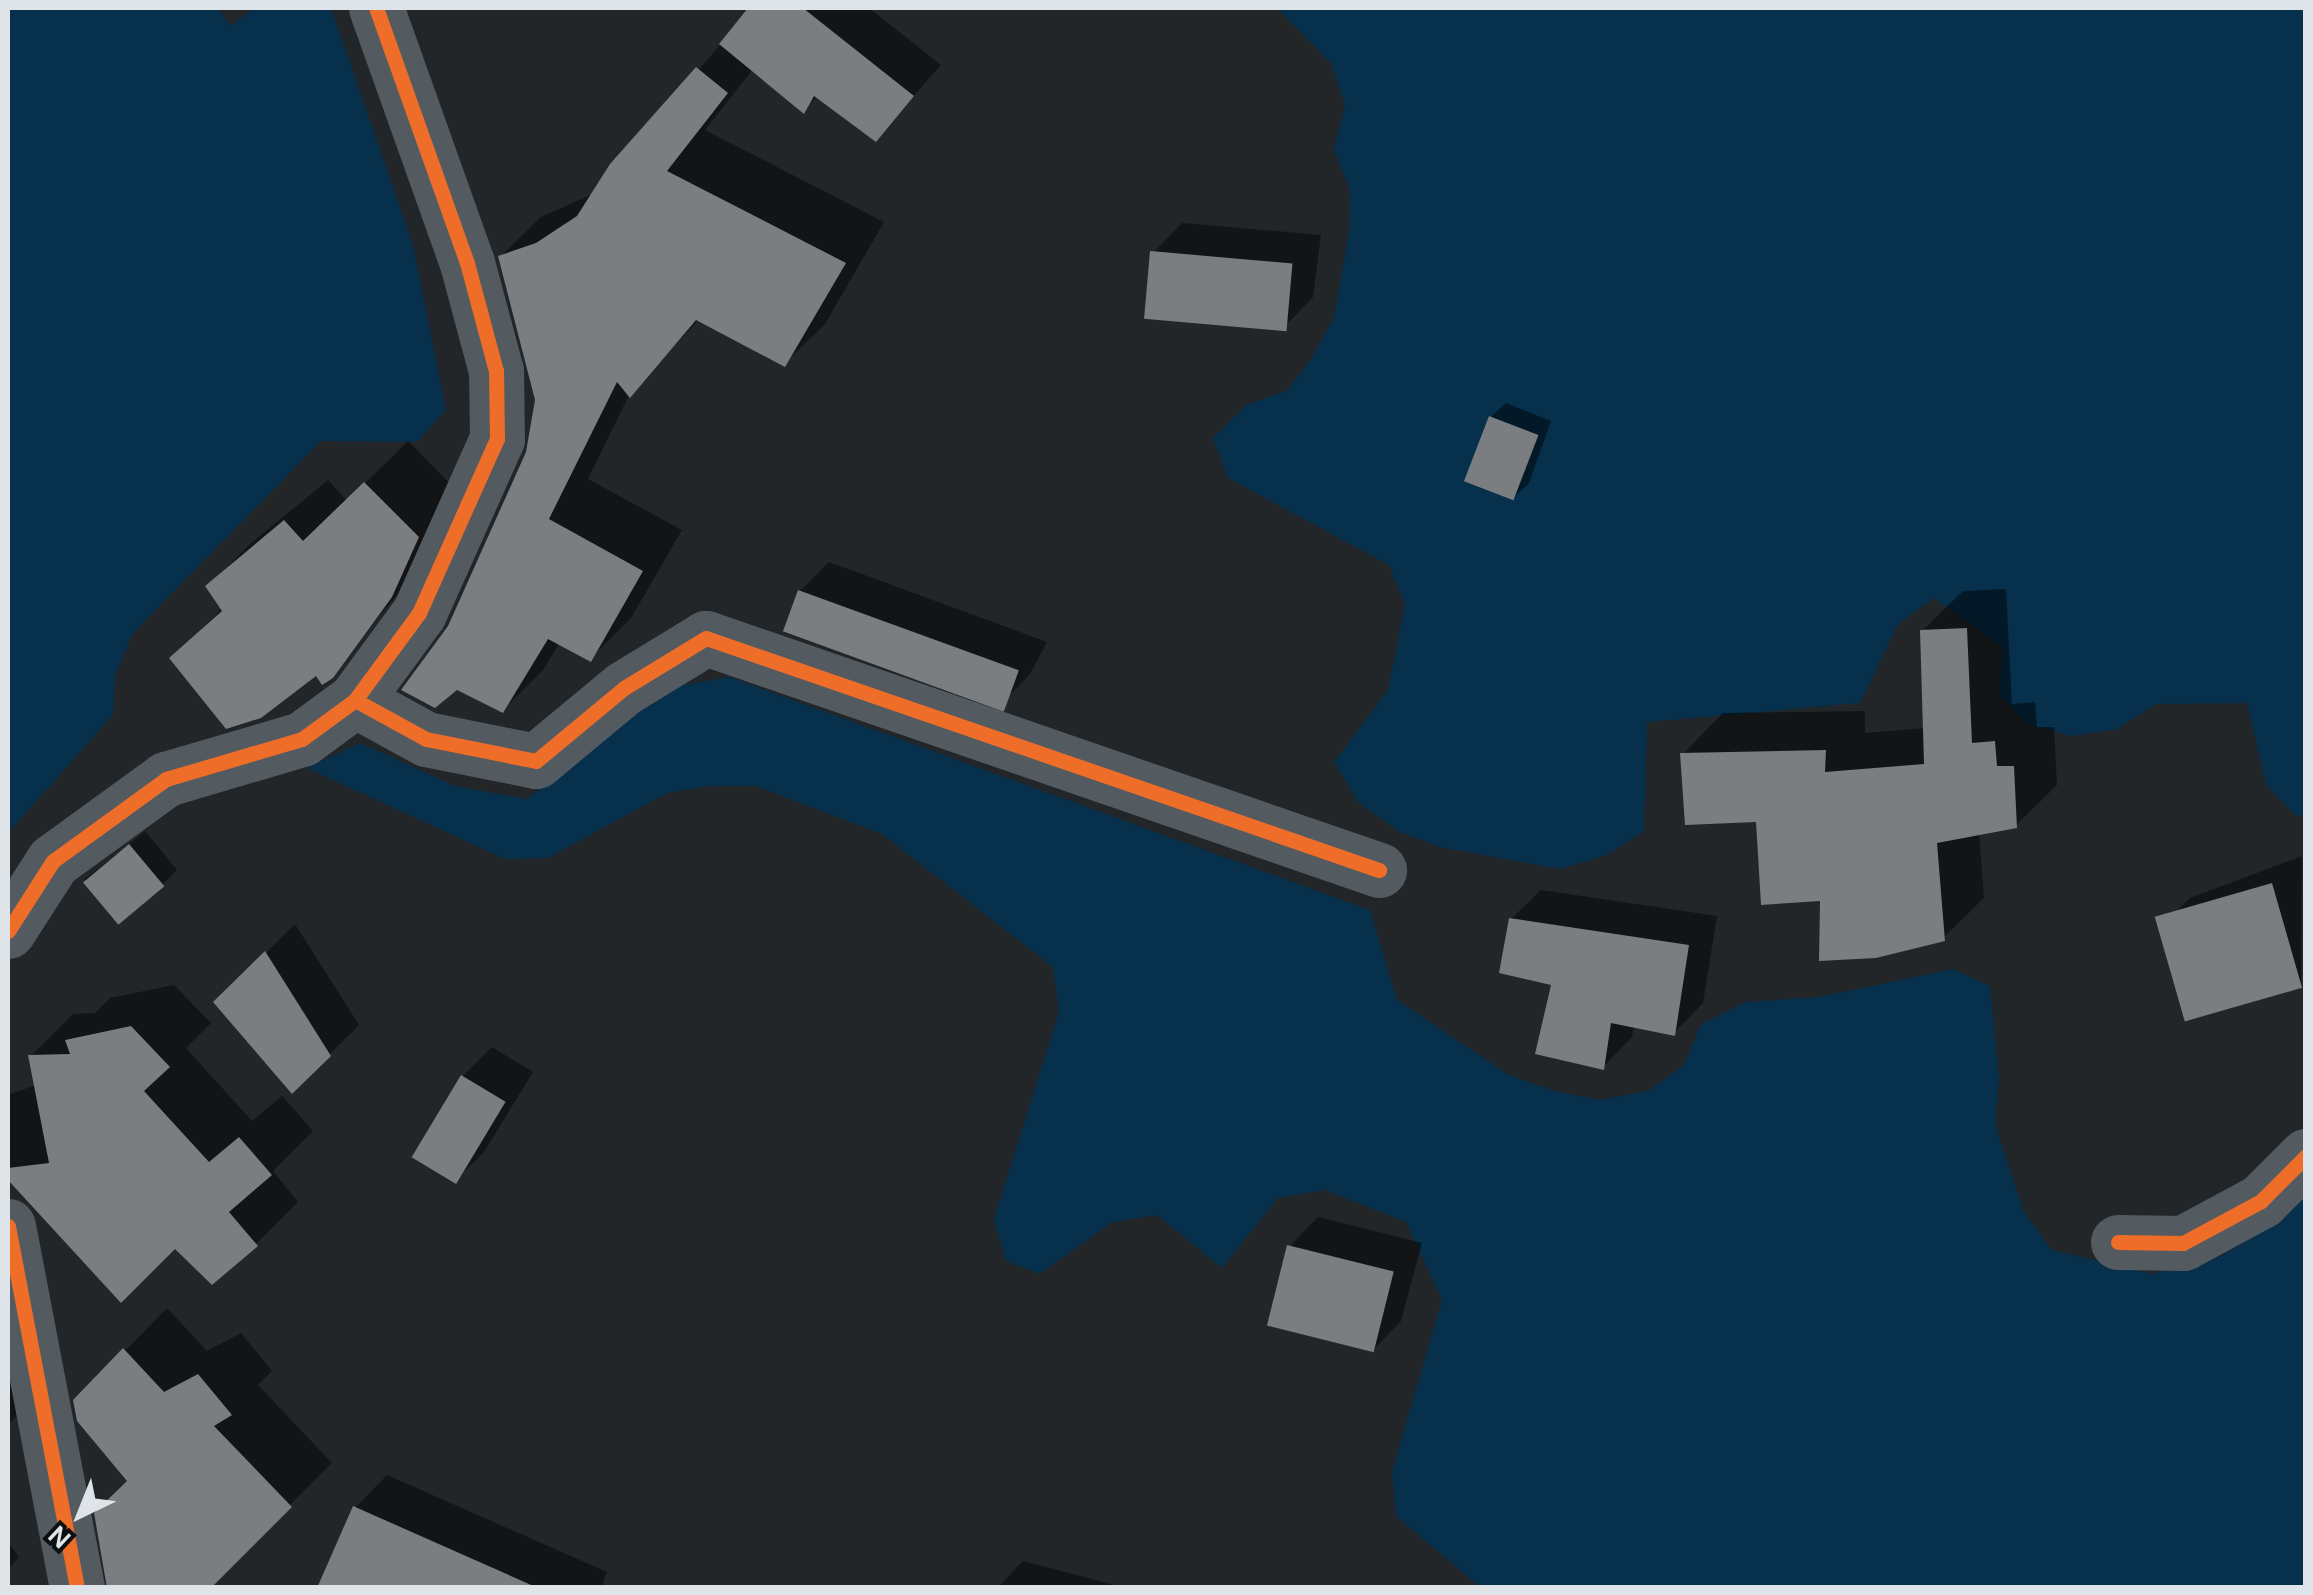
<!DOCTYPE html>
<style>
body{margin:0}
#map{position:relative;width:2313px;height:1595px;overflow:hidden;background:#222629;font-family:Karla,sans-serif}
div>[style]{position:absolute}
.green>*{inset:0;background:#06304c}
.shadow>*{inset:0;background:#0007}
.building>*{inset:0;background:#7b7e80;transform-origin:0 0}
.minor>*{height:55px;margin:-27.5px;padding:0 27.5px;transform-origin:27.5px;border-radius:27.5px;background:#535a60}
.cycleway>*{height:15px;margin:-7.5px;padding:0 7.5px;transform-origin:7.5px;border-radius:7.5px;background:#ee6e29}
span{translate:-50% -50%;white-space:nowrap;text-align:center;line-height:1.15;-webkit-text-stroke:10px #0c0f11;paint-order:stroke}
.frame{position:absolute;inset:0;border:10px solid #dfe4e8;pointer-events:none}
.north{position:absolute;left:30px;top:1465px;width:100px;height:100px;-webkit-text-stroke:8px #0c0f11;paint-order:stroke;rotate:223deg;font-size:28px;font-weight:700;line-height:40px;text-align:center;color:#dfe4e8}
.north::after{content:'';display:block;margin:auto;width:35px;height:45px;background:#dfe4e8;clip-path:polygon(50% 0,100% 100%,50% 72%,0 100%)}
</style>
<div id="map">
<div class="green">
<i style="clip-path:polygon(8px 8px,218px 8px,230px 26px,255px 8px,331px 8px,413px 245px,446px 410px,417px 442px,321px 441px,133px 633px,115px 675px,113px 715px,8px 833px)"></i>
<i style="clip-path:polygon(1277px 8px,2305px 8px,2306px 813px,2297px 817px,2266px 785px,2247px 703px,2156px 704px,2117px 729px,2072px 736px,2028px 725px,1999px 695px,2003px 648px,1934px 598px,1898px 624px,1860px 703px,1647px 722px,1644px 831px,1607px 855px,1560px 869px,1440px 847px,1398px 831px,1358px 802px,1334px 762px,1388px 690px,1405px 605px,1389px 565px,1228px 478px,1213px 438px,1246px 405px,1288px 390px,1312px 357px,1334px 317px,1349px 233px,1350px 191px,1334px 149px,1345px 105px,1331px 63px)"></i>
<i style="clip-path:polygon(729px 677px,1370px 910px,1397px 1000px,1509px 1075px,1555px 1091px,1600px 1100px,1648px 1091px,1684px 1065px,1701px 1024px,1746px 1002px,1819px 997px,1953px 969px,1990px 986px,1999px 1078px,1995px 1124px,2024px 1212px,2052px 1250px,2153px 1274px,2220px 1256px,2281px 1221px,2305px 1196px,2305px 1587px,1480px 1587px,1396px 1516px,1392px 1472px,1442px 1300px,1406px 1222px,1325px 1190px,1278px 1198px,1222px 1268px,1157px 1215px,1112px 1222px,1040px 1274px,1006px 1261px,994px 1219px,1059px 1012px,1053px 967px,882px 834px,756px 786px,711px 786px,667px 793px,548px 858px,505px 859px,307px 768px,360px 743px,455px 786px,527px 799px,667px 688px)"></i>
</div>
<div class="shadow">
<i style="clip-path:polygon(751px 8px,869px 8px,941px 65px,876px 139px,818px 96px,804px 110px,753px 69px,705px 130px,884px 222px,825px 324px,784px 364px,699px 319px,629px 395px,588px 479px,682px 530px,631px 618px,591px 658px,560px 642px,543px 670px,503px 710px,450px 627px,528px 452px,537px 400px,500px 257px,541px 217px,595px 193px)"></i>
<i style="clip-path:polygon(1182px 223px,1321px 235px,1313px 297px,1284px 327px,1153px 253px)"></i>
<i style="clip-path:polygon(1506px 403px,1551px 421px,1529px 483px,1514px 497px,1491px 417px)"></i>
<i style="clip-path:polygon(408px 441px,460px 494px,434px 552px,323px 681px,317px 672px,172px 659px,223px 608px,208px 587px,250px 544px,328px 480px,347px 501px)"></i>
<i style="clip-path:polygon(829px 562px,1047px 642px,1030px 674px,1001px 704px,800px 591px)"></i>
<i style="clip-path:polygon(2006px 589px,2012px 704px,2035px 702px,2037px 727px,2054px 727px,2057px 785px,2016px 825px,1979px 832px,1984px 898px,1943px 938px,1822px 898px,1759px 820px,1683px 754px,1723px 713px,1865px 711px,1865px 733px,1926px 728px,1922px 631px,1963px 591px)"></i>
<i style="clip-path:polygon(145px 831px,177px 870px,162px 885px,84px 880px)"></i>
<i style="clip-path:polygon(2302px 856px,2301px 986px,2161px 927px,2190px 898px)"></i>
<i style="clip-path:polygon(1541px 890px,1717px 916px,1703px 1003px,1674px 1033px,1634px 1025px,1632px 1037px,1603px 1067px,1511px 919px)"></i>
<i style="clip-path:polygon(295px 924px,359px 1025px,293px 1090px,217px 1002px)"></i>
<i style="clip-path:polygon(174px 985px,211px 1023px,186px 1048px,252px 1121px,282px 1096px,313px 1131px,273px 1171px,298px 1202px,256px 1244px,175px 1246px,121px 1300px,8px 1176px,8px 1095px,36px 1085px,31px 1056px,73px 1014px,95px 1013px,110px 998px)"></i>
<i style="clip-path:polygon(492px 1047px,533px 1072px,484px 1152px,455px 1181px,463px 1076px)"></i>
<i style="clip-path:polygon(8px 1189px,51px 1385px,8px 1424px)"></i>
<i style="clip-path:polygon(1318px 1217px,1422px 1243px,1401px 1321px,1372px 1351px,1289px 1247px)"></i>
<i style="clip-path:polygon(167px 1308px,207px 1351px,241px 1333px,272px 1371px,258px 1385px,332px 1463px,207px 1588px,76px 1401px)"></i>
<i style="clip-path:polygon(387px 1475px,607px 1572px,601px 1588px,319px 1588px,355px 1508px)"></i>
<i style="clip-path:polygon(8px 1542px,19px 1557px,8px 1569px)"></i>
<i style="clip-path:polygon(1023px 1561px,1126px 1588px,997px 1588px)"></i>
</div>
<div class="building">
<i style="clip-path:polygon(748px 8px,803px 8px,914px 96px,876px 142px,814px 96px,804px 114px,719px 44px)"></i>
<i style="clip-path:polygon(696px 67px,728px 93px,667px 171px,846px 263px,785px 367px,696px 320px,630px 398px,617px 382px,549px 519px,643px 571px,591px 662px,548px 639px,503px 713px,457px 690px,435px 708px,401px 690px,448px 626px,526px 452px,535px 400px,498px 256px,536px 243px,577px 216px,610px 164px)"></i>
<i style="left:1150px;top:251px;width:143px;height:68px;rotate:5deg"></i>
<i style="left:1489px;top:416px;width:53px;height:70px;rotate:21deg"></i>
<i style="clip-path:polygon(364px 482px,419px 537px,392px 597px,333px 678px,322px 685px,316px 676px,261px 718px,226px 729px,169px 658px,222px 611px,205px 586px,284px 520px,303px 541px)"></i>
<i style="left:798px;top:590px;width:235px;height:44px;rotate:20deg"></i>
<i style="clip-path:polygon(1967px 628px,1972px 743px,1995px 741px,1997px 766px,2014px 766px,2017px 828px,1937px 843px,1945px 941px,1876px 958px,1819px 961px,1820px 901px,1761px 905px,1756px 822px,1685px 825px,1680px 753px,1826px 750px,1825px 772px,1924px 764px,1920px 630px)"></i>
<i style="left:129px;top:844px;width:55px;height:60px;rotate:50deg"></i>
<i style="left:2272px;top:883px;width:109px;height:122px;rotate:74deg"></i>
<i style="clip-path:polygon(1509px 918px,1689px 945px,1675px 1036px,1611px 1023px,1604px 1070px,1535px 1054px,1551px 985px,1499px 973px)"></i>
<i style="clip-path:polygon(265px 951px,331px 1056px,292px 1094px,213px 1002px)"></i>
<i style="clip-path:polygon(131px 1026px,170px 1067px,144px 1091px,209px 1162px,239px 1137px,272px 1175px,229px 1212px,258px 1246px,212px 1285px,175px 1249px,121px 1303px,8px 1180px,8px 1168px,49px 1163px,28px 1055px,70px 1054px,65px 1040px)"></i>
<i style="left:461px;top:1075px;width:52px;height:96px;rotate:31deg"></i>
<i style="left:1287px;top:1245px;width:110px;height:83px;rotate:14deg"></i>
<i style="clip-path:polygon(123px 1348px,164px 1392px,198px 1374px,232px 1415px,214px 1426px,292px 1507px,211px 1588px,107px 1588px,94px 1513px,127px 1481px,77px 1421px,73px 1400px)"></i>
<i style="clip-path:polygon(353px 1506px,538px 1588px,317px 1588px)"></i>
</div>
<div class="minor">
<i style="left:355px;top:700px;width:81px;rotate:28.8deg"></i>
<i style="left:426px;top:739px;width:112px;rotate:11.3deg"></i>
<i style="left:536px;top:761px;width:114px;rotate:-39.7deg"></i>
<i style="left:624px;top:688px;width:96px;rotate:-31.4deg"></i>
<i style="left:706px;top:638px;width:712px;rotate:19.02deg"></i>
<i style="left:8px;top:931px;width:83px;rotate:-57.3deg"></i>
<i style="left:53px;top:861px;width:140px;rotate:-36deg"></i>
<i style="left:166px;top:779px;width:142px;rotate:-16.4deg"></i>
<i style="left:302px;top:739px;width:66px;rotate:-36.3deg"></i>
<i style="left:355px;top:700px;width:108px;rotate:-53.7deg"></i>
<i style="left:419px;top:613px;width:191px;rotate:-65.9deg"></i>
<i style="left:497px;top:439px;width:68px;rotate:-90.8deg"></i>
<i style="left:496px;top:371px;width:112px;rotate:-105deg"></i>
<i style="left:467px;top:263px;width:271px;rotate:-109.6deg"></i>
<i style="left:8px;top:1226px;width:369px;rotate:79.2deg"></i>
<i style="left:2118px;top:1242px;width:65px;rotate:0.9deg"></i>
<i style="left:2183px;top:1243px;width:89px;rotate:-28.3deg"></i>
<i style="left:2261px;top:1201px;width:64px;rotate:-45deg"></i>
</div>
<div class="cycleway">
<i style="left:355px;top:700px;width:81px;rotate:28.8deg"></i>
<i style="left:426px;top:739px;width:112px;rotate:11.3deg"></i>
<i style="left:536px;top:761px;width:114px;rotate:-39.7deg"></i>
<i style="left:624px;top:688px;width:96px;rotate:-31.4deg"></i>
<i style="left:706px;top:638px;width:712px;rotate:19.02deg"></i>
<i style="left:8px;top:931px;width:83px;rotate:-57.3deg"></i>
<i style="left:53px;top:861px;width:140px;rotate:-36deg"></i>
<i style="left:166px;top:779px;width:142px;rotate:-16.4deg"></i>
<i style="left:302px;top:739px;width:66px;rotate:-36.3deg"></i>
<i style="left:355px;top:700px;width:108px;rotate:-53.7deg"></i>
<i style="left:419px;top:613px;width:191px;rotate:-65.9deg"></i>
<i style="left:497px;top:439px;width:68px;rotate:-90.8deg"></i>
<i style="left:496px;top:371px;width:112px;rotate:-105deg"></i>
<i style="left:467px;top:263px;width:271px;rotate:-109.6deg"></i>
<i style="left:8px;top:1226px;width:369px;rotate:79.2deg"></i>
<i style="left:2118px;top:1242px;width:65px;rotate:0.9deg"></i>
<i style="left:2183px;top:1243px;width:89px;rotate:-28.3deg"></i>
<i style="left:2261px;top:1201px;width:64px;rotate:-45deg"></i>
</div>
<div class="frame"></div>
<div class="north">N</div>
</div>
